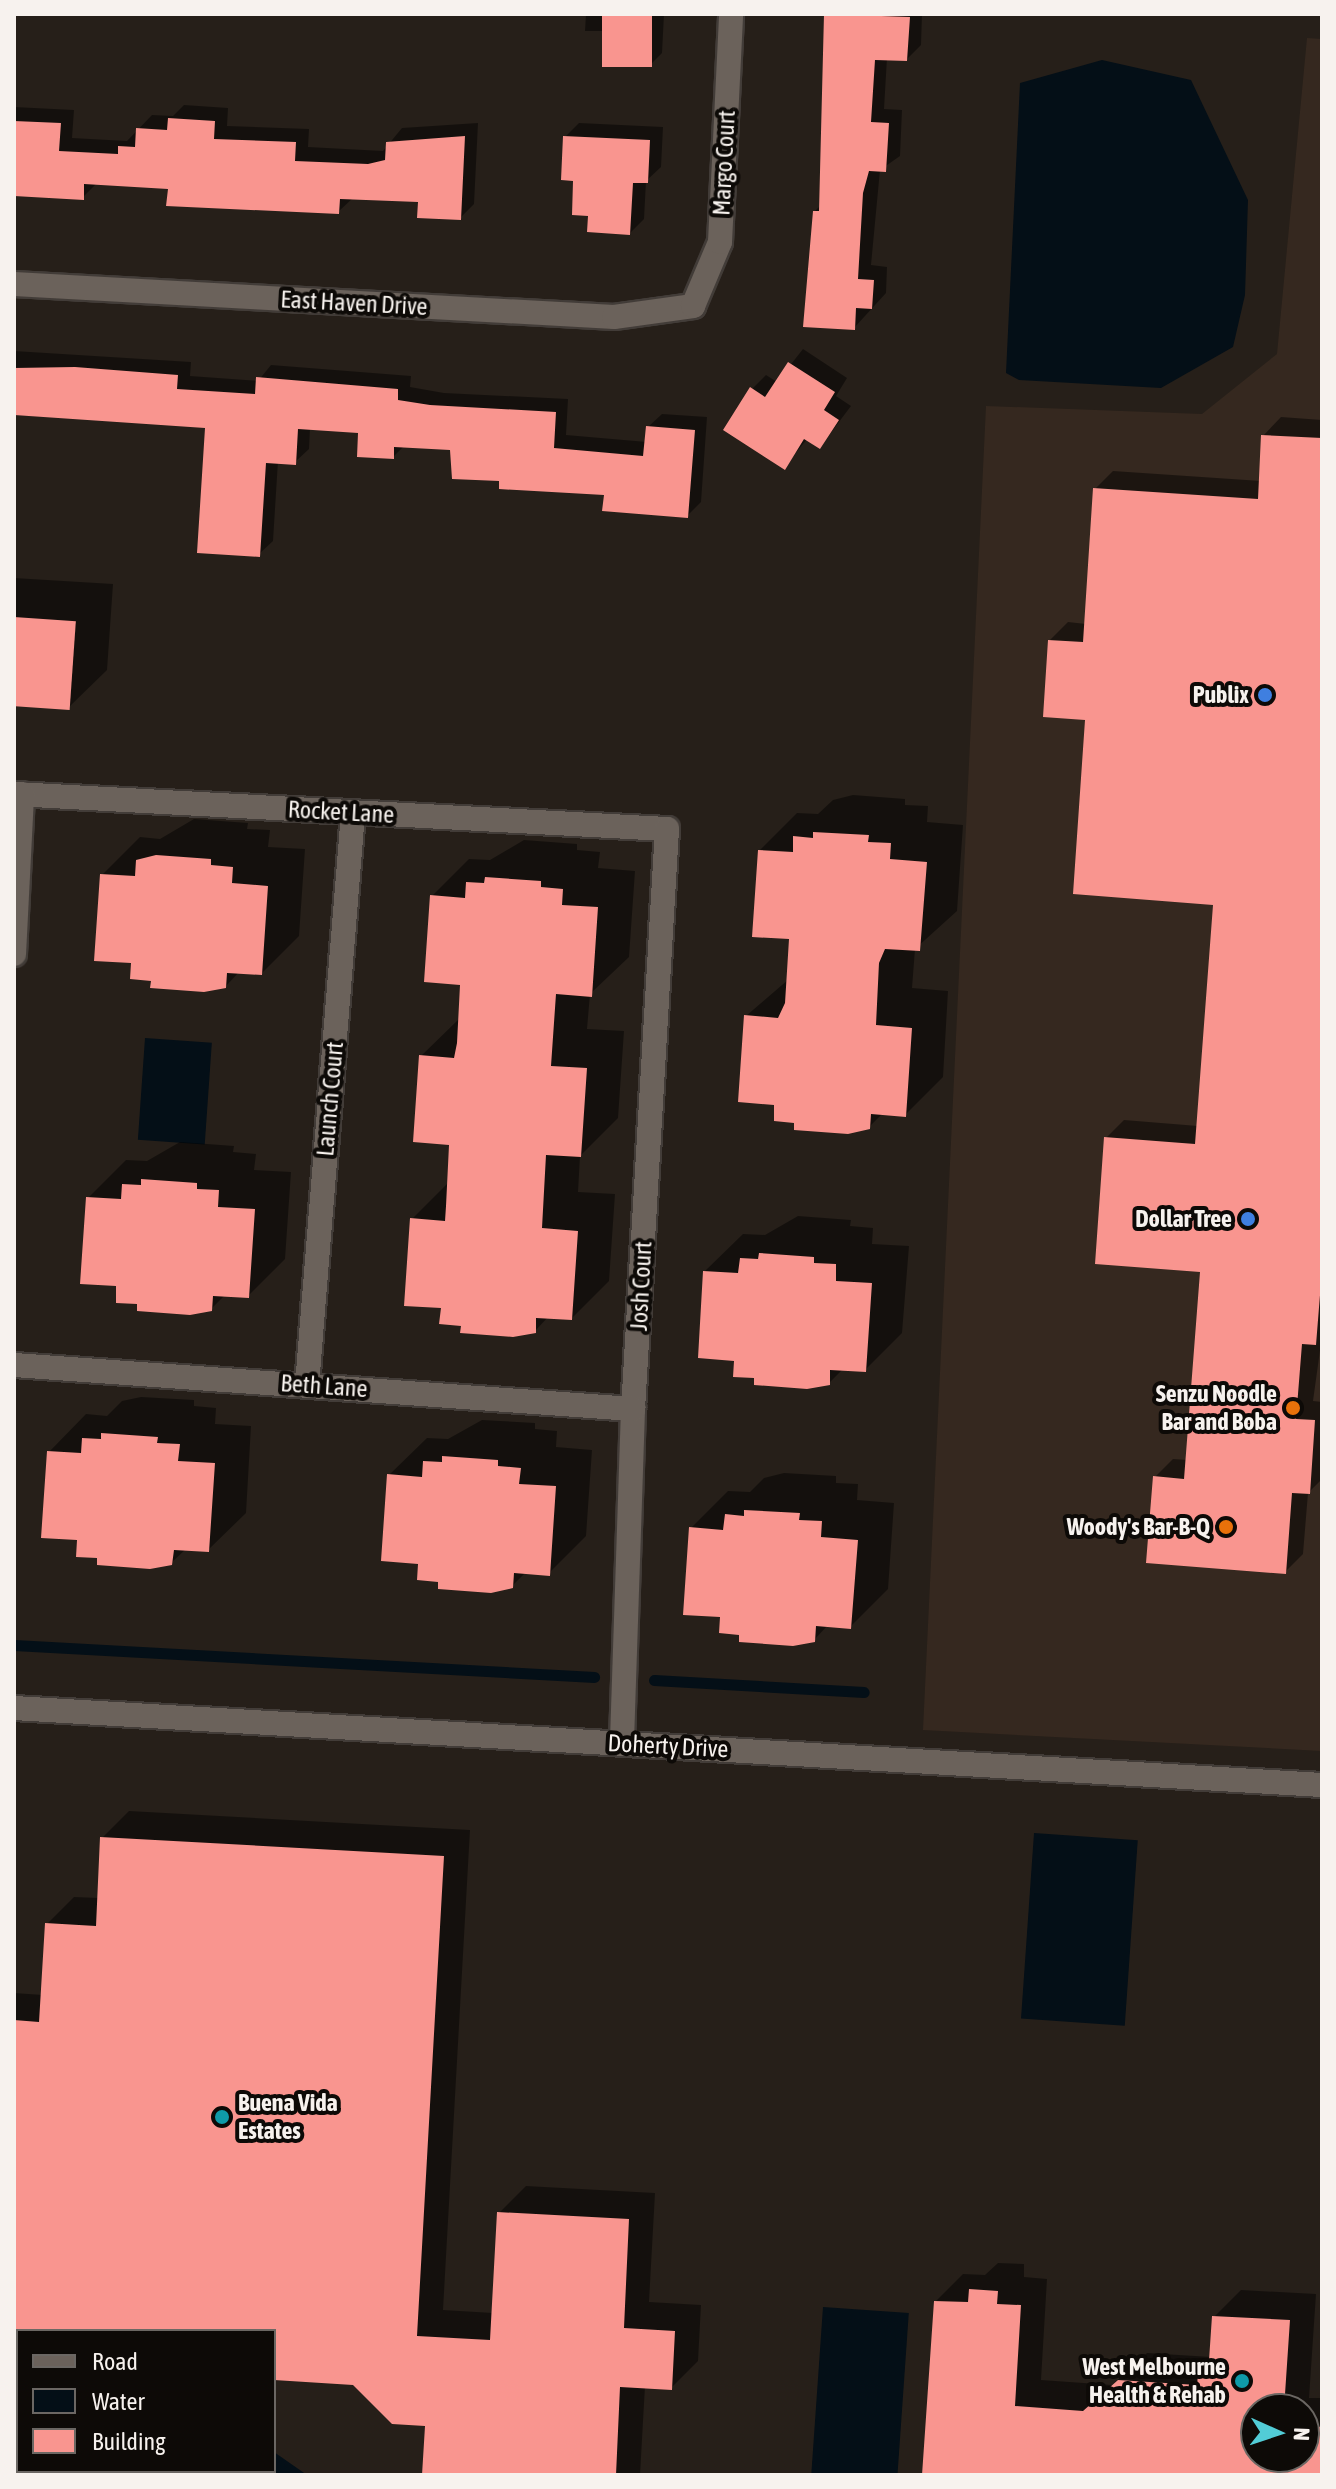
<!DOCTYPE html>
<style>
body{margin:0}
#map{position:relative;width:1336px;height:2489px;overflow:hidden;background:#261f19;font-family:"Asap Condensed",sans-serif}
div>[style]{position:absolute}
.built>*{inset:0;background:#35281f}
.water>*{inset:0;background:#040f17;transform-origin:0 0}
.shadow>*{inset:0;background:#0007}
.stream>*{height:11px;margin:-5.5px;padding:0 5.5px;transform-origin:5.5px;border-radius:5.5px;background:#040f17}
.building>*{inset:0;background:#f9958f;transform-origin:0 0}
.roads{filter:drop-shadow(2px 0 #423c38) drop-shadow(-2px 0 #423c38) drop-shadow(0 2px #423c38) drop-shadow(0 -2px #423c38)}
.minor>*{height:24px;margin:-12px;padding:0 12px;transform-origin:12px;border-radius:12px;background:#6b625b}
.dots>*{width:22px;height:22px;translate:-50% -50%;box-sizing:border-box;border:4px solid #0d0a07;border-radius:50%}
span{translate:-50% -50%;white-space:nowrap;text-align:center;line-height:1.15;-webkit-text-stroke:8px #0d0a07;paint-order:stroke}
.street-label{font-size:24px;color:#f7f2ee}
.poi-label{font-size:24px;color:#f7f2ee;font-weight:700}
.right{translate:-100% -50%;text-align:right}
.left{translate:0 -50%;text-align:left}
.frame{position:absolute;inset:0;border:16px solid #f7f2ee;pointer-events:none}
.legend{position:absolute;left:16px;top:2329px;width:260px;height:144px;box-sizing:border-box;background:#0d0a07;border:2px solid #6b6763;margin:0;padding:10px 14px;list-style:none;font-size:24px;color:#f7f2ee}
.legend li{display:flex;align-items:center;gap:16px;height:40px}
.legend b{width:40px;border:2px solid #6b6763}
.north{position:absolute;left:1240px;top:2393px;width:80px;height:80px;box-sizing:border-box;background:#0d0a07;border:2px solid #6b6763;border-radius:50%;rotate:93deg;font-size:22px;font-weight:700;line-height:32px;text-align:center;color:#f7f2ee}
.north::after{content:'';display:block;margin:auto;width:28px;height:36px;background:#52ccd6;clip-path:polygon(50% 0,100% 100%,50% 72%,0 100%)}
</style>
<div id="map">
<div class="built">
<i style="clip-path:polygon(1307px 38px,1322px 39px,1322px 1751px,923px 1730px,986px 406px,1202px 414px,1277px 354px)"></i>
</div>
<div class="water">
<i style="clip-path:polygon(1102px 60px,1191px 80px,1248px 200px,1245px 295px,1233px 347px,1161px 388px,1019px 380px,1006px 373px,1020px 83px)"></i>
<i style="left:145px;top:1038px;width:67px;height:102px;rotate:4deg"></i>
<i style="left:1034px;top:1833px;width:104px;height:186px;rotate:4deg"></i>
<i style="left:823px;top:2307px;width:86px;height:168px;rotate:4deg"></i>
<i style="clip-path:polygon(274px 2452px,307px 2475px,84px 2475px,274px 2471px)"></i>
</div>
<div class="shadow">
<i style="clip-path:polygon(586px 14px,664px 14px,662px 53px,648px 67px,604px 31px,585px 31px)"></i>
<i style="clip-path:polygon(826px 14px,922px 14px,921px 45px,907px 59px,887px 58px,884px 109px,902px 110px,900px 156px,880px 170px,871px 265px,887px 267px,886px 293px,854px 328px,815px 211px,821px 205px)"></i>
<i style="clip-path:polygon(184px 105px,228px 108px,227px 126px,309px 129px,308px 147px,383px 151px,402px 128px,478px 123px,474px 204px,460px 218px,420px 200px,353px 198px,338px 212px,170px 187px,97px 183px,83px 197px,14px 191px,14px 107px,74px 110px,72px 138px,127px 141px,152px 115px,173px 116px)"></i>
<i style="clip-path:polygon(579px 123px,663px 127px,661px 167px,646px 181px,644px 219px,630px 233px,590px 214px,565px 137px)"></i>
<i style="clip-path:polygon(803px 349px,847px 378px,836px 396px,851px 406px,820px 447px,808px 438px,784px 467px,752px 389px,766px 375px,777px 382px)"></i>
<i style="clip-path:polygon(14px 351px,191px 362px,190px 376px,258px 381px,271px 365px,411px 376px,410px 387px,444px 393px,568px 399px,566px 435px,647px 442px,648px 427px,662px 414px,707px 417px,701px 502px,687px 516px,606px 493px,502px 479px,452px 448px,405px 445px,393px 457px,360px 431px,310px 428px,309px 449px,295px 462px,278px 461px,273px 541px,259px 554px,207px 426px,14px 415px)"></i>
<i style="clip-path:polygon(1281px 417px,1322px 420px,1322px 1336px,1313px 1401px,1322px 1402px,1322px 1479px,1308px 1493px,1303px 1554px,1285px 1572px,1155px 1477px,1173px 1459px,1188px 1460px,1202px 1270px,1106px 1138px,1124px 1120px,1198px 1126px,1215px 903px,1087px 718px,1050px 640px,1068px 622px,1086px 624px,1095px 489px,1113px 471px,1261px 481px,1263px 436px)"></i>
<i style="clip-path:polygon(14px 578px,113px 584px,107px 670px,69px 707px,14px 704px)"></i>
<i style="clip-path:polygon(853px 795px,905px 799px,905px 805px,928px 806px,927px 822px,963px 825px,957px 911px,915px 949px,912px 988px,948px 991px,943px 1077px,905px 1115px,883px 1113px,869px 1127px,796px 1121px,777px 1103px,746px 1016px,789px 979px,791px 937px,760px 850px,797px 813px,818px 814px,833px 800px)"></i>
<i style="clip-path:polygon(194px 819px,248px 823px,247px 829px,270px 830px,268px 847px,305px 849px,299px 936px,262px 973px,240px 971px,226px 986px,153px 979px,133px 961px,102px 875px,140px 837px,160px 839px)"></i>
<i style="clip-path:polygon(524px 840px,577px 844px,577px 850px,600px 852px,598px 868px,635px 871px,629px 957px,590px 994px,587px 1029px,624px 1031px,618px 1118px,580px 1156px,578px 1192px,615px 1194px,609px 1281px,572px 1318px,549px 1316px,535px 1331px,463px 1324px,443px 1306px,412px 1219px,449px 1182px,451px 1143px,421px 1056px,459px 1019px,462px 983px,432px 896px,469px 859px,490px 860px)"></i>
<i style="clip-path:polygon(180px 1142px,234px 1146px,233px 1152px,256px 1154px,254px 1170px,291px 1172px,285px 1259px,248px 1296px,225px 1295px,211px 1309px,139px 1302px,119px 1285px,88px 1198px,126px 1160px,147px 1161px)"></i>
<i style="clip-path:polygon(798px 1216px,851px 1220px,850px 1226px,873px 1228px,872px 1244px,909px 1246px,902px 1333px,865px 1370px,843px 1369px,829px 1383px,756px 1376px,736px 1359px,705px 1271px,743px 1234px,765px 1235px)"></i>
<i style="clip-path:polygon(141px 1397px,194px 1400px,194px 1406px,216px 1408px,215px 1424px,251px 1426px,246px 1513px,208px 1550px,186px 1549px,171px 1563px,99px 1556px,80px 1539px,49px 1452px,86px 1414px,107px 1416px,122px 1401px)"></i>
<i style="clip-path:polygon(482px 1420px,535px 1423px,535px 1429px,557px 1431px,556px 1447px,592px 1450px,586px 1536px,549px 1573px,526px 1572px,512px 1586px,440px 1580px,420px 1562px,389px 1475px,427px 1438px,448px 1439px)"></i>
<i style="clip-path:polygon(784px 1473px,836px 1476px,836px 1483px,858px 1484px,857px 1500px,894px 1503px,888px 1589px,850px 1627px,828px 1625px,814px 1640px,741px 1633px,722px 1615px,691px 1528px,728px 1491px,750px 1492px,764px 1478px)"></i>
<i style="clip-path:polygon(129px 1811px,470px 1830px,443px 2310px,493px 2313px,499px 2213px,526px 2186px,655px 2193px,649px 2302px,701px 2305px,698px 2361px,671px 2388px,645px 2386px,640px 2475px,424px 2475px,427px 2424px,353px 2383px,274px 2378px,274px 2331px,18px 2331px,14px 2364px,14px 1993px,43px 1995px,47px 1924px,74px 1897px,99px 1898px,102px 1838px)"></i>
<i style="clip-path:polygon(evenodd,998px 2263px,1024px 2264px,1024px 2277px,1047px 2279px,1041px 2380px,1112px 2385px,1147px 2353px,1211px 2357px,1214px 2317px,1241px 2290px,1316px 2294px,1309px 2398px,1322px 2398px,1322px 2475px,924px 2475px,936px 2301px,963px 2274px,985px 2275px,998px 2263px,1256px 2409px,1304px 2409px,1304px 2457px,1256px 2457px,1256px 2409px)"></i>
</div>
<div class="stream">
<i style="left:14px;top:1645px;width:581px;rotate:3.16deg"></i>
<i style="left:654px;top:1680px;width:210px;rotate:3.3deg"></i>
</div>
<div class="building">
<i style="left:602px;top:14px;width:50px;height:53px"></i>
<i style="clip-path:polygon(824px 14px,910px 17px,907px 61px,875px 60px,871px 122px,889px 123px,886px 172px,869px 171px,863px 193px,858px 279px,874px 280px,872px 309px,856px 308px,855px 330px,803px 327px,813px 211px,819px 211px)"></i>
<i style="clip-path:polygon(168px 118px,215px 121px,214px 139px,296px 142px,295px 161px,368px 164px,385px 160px,386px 142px,465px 136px,461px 220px,417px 218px,418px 202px,340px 199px,339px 214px,166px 206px,168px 189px,84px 184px,84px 200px,14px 196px,14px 121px,61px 123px,59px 151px,118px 154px,118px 146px,135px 147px,136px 128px,167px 130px)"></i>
<i style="clip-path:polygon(563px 136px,650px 140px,648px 183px,633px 183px,630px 235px,587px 232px,588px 216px,572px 215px,573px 181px,561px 180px)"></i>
<i style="clip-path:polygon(788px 362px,835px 392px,824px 410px,839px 420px,820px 449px,804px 439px,785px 470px,723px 430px,750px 387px,765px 397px)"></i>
<i style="clip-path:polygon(75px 367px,178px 375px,177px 389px,255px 394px,256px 377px,398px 389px,398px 400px,430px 405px,556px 412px,554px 448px,643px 456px,646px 426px,695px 430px,688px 518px,602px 511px,604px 495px,499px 489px,499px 481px,452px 479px,450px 450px,394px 447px,394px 459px,357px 457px,358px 433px,298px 429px,296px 465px,266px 463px,260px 557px,197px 553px,205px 428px,14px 415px,14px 368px)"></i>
<i style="clip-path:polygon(1261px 435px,1322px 438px,1322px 1270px,1316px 1345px,1302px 1344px,1296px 1419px,1315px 1420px,1310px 1494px,1292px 1493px,1286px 1574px,1146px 1563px,1153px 1476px,1184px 1479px,1200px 1272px,1095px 1264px,1104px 1137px,1195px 1144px,1213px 905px,1073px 894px,1085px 720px,1043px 717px,1048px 640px,1083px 642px,1093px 488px,1258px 499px)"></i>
<i style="left:14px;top:617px;width:62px;height:89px;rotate:4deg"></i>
<i style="clip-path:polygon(813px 832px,869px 835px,868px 842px,891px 843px,890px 859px,927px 862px,920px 951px,885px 949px,879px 963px,876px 1025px,912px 1028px,906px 1117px,871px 1114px,870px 1129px,848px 1134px,794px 1130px,794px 1123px,774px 1121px,774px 1105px,738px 1102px,744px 1015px,778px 1018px,785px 1003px,789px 939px,752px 937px,758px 850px,793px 852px,793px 836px,813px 838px)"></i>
<i style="clip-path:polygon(156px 855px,211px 859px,211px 865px,233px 867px,232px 883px,268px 886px,262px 975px,227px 973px,226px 988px,204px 992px,150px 988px,151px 981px,130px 979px,131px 963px,94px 961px,100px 874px,135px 876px,136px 860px)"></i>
<i style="clip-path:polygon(485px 877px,541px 881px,541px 887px,563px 889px,562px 905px,598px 907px,592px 997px,556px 994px,551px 1066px,587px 1068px,581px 1157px,546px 1155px,542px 1228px,578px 1231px,572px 1320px,536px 1318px,536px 1333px,513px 1337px,460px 1333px,461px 1326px,439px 1324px,441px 1308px,404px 1306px,410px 1218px,445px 1221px,446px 1206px,449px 1145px,413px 1142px,419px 1055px,454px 1058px,457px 1043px,460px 985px,424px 982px,430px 895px,465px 898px,466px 882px,484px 883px)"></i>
<i style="clip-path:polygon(141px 1179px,197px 1183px,197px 1189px,219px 1190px,218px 1207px,255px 1209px,249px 1298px,213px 1296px,212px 1311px,190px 1315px,137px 1311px,137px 1304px,116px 1303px,116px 1286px,80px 1284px,86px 1197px,121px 1199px,122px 1184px,141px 1185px)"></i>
<i style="clip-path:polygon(759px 1253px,814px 1257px,814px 1263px,836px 1264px,836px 1281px,872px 1283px,866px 1372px,830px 1370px,830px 1385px,807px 1389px,754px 1385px,754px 1378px,733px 1377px,734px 1361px,698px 1358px,703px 1271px,738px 1273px,740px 1258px,758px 1259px)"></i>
<i style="clip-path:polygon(101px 1433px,158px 1437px,157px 1443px,180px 1444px,178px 1461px,215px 1463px,209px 1552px,174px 1550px,172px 1565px,150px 1569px,97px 1565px,97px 1558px,76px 1557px,77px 1540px,41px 1538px,47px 1451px,81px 1453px,82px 1438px,101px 1439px)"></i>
<i style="clip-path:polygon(442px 1456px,498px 1460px,498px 1466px,521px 1468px,519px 1484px,556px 1486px,550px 1576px,514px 1573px,513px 1588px,491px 1593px,438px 1589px,438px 1582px,417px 1580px,418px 1564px,381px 1561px,387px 1474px,422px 1477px,423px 1461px,442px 1462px)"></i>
<i style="clip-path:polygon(744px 1510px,800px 1513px,799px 1520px,822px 1521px,821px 1537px,858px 1540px,851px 1629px,816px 1626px,815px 1642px,793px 1646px,739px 1642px,739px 1635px,719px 1633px,720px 1617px,683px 1615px,689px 1527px,723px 1530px,725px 1514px,744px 1516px)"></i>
<i style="clip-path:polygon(100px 1837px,444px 1856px,417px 2336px,490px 2340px,497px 2212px,629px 2219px,624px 2328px,675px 2331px,672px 2390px,620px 2387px,616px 2475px,422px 2475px,425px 2426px,392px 2424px,353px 2385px,274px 2380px,274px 2331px,14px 2331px,14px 2020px,39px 2022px,45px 1923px,96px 1926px)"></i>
<i style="clip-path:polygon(969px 2289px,998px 2291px,997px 2304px,1021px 2305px,1015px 2406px,1083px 2411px,1118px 2380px,1197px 2385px,1198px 2374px,1208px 2375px,1212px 2316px,1290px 2320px,1284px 2409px,1256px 2409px,1256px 2457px,1304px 2457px,1304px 2425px,1322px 2427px,1322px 2475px,922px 2475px,934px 2301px,968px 2302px)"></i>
</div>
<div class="roads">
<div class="minor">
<i style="left:14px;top:284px;width:601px;rotate:3.15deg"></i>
<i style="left:614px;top:317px;width:80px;rotate:-7.9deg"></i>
<i style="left:693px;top:306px;width:69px;rotate:-67.1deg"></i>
<i style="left:720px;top:242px;width:228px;rotate:-87.2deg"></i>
<i style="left:14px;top:794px;width:654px;rotate:3.07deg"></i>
<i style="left:667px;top:829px;width:581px;rotate:93.35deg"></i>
<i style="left:633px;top:1409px;width:335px;rotate:91.9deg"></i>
<i style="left:14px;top:954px;width:160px;rotate:-87.1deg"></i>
<i style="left:14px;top:1365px;width:621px;rotate:4.07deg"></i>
<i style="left:307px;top:1385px;width:574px;rotate:-85.4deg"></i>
<i style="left:14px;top:1708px;width:1310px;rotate:3.37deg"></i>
</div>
</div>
<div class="dots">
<i style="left:1265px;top:695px;background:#3f7fe0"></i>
<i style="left:1248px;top:1219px;background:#3f7fe0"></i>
<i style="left:1293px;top:1408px;background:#e8710a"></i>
<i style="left:1226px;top:1527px;background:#e8710a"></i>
<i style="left:222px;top:2117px;background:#0f9aa8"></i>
<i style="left:1242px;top:2381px;background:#0f9aa8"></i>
</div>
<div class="street-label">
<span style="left:724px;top:163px;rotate:-87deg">Margo Court</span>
<span style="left:354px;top:303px;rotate:3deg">East Haven Drive</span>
<span style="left:341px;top:812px;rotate:3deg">Rocket Lane</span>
<span style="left:330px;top:1099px;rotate:-85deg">Launch Court</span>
<span style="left:641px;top:1286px;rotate:-87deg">Josh Court</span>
<span style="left:324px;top:1386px;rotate:4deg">Beth Lane</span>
<span style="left:668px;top:1746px;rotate:3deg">Doherty Drive</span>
</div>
<div class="poi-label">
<span class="right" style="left:1249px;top:695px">Publix</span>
<span class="right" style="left:1232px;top:1219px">Dollar Tree</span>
<span class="right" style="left:1277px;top:1408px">Senzu Noodle<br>Bar and Boba</span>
<span class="right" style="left:1210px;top:1527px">Woody's Bar-B-Q</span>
<span class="left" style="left:238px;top:2117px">Buena Vida<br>Estates</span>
<span class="right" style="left:1226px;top:2381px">West Melbourne<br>Health &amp; Rehab</span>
</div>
<div class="frame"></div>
<ul class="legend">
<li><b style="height:10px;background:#6b625b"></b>Road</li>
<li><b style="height:22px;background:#040f17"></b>Water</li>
<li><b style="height:22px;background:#f9958f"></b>Building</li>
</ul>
<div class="north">N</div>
</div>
